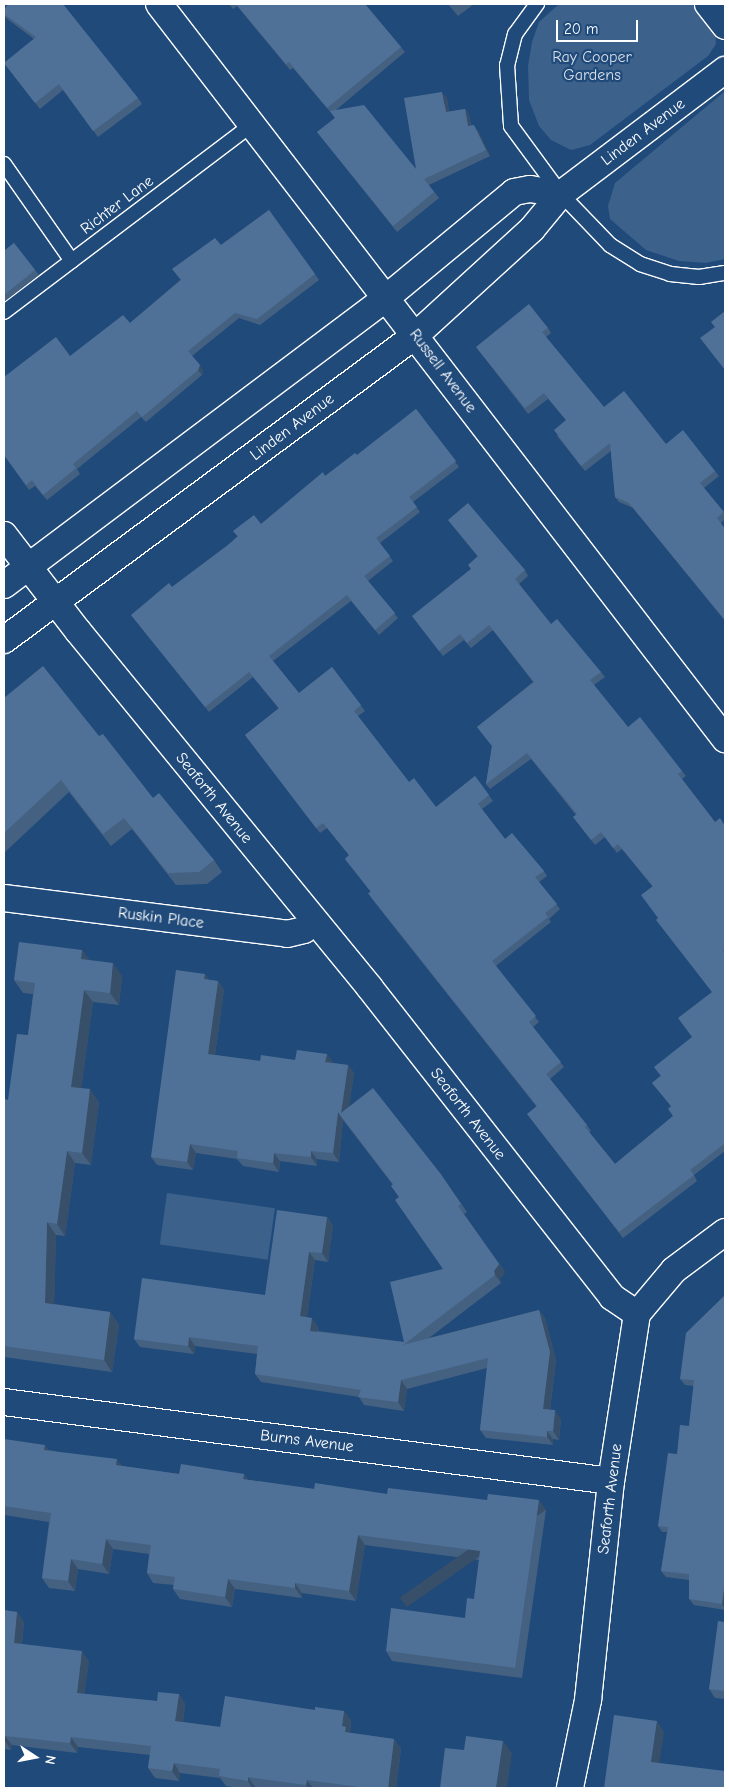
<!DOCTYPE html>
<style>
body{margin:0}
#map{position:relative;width:729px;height:1792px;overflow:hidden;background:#1f4a7a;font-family:"Comic Neue",sans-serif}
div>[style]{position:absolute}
.green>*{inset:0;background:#3c618b;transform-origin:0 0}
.roads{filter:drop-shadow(1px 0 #fff) drop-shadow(-1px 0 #fff) drop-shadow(0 1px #fff) drop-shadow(0 -1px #fff)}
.lane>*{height:14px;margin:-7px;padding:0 7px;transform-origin:7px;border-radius:7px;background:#1f4a7a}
.street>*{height:26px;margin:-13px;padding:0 13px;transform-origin:13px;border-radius:13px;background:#1f4a7a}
.wall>*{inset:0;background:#456182}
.shaded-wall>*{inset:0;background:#384f6a;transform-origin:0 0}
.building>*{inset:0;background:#507197}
span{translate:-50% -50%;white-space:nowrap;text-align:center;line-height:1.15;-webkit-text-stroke:4.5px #1f4a7a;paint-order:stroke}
.park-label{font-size:16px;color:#d8dfe8}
.street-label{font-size:16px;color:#fff}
.frame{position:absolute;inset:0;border:5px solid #fff;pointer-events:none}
.north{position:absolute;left:10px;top:1732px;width:50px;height:50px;-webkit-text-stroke:4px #1f4a7a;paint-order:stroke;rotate:101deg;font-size:14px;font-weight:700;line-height:20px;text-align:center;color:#fff}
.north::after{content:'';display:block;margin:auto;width:18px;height:22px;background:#fff;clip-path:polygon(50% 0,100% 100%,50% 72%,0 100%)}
.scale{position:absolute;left:556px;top:20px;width:82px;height:22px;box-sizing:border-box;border:2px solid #fff;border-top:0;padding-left:6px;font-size:15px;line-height:18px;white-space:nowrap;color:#fff;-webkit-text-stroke:4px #1f4a7a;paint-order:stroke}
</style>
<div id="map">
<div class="green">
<i style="clip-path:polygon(559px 4px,696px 4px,715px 29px,716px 44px,708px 56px,590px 145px,571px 150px,551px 140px,539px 126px,529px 100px,528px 66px,532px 42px,539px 22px)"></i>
<i style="clip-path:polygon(725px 91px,725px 259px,706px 263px,679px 261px,646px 250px,610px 219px,608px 206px,615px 183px)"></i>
<i style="left:167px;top:1193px;width:109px;height:52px;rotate:8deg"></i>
</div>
<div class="roads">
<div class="lane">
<i style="left:537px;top:4px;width:37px;rotate:126deg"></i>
<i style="left:515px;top:34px;width:32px;rotate:104deg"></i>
<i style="left:507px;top:65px;width:61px;rotate:86.2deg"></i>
<i style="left:511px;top:126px;width:84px;rotate:53.7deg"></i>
<i style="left:561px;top:194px;width:71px;rotate:46.1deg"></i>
<i style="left:610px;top:245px;width:36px;rotate:32deg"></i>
<i style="left:640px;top:264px;width:32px;rotate:18deg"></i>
<i style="left:670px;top:274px;width:29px;rotate:6deg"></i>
<i style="left:699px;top:277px;width:26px;rotate:-9deg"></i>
<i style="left:4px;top:164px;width:118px;rotate:55deg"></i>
<i style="left:4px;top:312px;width:308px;rotate:-37.1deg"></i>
</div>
<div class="street">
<i style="left:159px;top:4px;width:928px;rotate:52.4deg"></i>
<i style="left:708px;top:4px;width:28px;rotate:52deg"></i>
<i style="left:4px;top:535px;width:121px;rotate:52.4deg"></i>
<i style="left:78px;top:631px;width:461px;rotate:50.7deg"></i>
<i style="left:370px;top:988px;width:392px;rotate:51.9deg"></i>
<i style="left:612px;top:1297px;width:30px;rotate:34deg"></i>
<i style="left:637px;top:1314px;width:169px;rotate:98.8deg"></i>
<i style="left:611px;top:1481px;width:220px;rotate:96deg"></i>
<i style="left:588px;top:1700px;width:90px;rotate:101.6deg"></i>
<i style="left:4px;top:585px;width:478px;rotate:-36.9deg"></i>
<i style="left:386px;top:298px;width:166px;rotate:-39.6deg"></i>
<i style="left:514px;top:192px;width:16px;rotate:-11deg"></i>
<i style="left:530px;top:189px;width:31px;rotate:9deg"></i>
<i style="left:4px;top:640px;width:513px;rotate:-36.51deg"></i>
<i style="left:416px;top:335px;width:157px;rotate:-42.4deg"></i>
<i style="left:532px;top:229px;width:45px;rotate:-50.4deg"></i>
<i style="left:561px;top:194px;width:206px;rotate:-37.1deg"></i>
<i style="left:4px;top:898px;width:285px;rotate:7.2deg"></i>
<i style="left:287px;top:934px;width:17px;rotate:-13deg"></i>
<i style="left:304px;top:930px;width:14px;rotate:-39deg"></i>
<i style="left:637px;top:1314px;width:57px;rotate:-49.9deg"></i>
<i style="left:674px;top:1270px;width:64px;rotate:-36.7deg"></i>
<i style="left:4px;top:1402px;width:612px;rotate:7.42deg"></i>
</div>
</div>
<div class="wall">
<i style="clip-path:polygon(229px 4px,365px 4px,405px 52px,336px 110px,416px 169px,447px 98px,449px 112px,465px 109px,469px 115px,471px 125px,478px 131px,490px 156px,429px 185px,439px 198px,397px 232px,317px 132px,335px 118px,332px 114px,293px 68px,290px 70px,237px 6px,233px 9px)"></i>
<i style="clip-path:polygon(448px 4px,474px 4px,458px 16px)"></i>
<i style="clip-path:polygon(4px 10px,138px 98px,142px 104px,98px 137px,63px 90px,40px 109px,4px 63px,34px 39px,6px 18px,4px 15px)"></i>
<i style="clip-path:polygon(269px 210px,319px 280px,260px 325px,239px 318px,192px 356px,203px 371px,202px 375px,146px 422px,141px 417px,77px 469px,80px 474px,47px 500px,35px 486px,29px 490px,4px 455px,70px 356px,130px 323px,221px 245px)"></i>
<i style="clip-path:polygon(14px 243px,39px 275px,4px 302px,4px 251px)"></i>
<i style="clip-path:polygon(548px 328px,551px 333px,546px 337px,604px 407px,666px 444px,715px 471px,719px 476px,704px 488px,725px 515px,725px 519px,721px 523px,725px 529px,725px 621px,633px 508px,619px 502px,615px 497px,611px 451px,585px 471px,557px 436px,566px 420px,548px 399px,528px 414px,476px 347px)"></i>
<i style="clip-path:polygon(416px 409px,459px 467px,413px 502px,420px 512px,380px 543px,393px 561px,368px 581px,398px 618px,379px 635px,351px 601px,273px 661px,299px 693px,332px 667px,365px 711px,358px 716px,409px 782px,436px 807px,475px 776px,493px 801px,482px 809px,505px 839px,544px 871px,547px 876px,539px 882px,560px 909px,549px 919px,551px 922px,496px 966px,539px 1022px,533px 1027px,564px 1067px,550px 1079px,587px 1125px,591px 1131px,589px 1132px,615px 1164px,673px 1116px,671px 1106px,652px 1083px,660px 1076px,692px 1037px,712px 992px,658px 918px,652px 886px,622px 849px,617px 853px,605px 837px,595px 845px,573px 817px,576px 815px,531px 759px,490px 789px,486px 784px,492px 746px,477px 727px,533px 682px,493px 630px,471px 648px,464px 640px,443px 656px,412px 616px,471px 569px,478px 557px,448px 520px,525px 570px,528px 576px,519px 584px,551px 624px,601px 672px,605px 677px,594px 685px,628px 727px,682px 771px,686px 776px,682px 779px,715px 822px,725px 826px,725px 1151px,694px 1175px,697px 1181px,623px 1238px,531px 1119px,536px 1106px,372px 899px,368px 893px,371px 892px,345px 859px,349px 855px,327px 828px,320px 833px,245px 735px,279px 709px,253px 677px,209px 712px,131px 615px,172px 587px,228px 545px,238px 537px,233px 531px,261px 524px,325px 476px,357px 455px)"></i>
<i style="clip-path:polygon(4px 698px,99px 736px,153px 798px,214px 860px,222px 872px,207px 884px,176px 885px,132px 829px,111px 846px,69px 792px,4px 853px)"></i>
<i style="clip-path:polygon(82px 950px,89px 960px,122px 976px,119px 1005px,93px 1002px,81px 1088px,99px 1102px,91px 1165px,75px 1163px,65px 1236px,56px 1235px,54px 1304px,110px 1312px,119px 1325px,112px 1372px,4px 1357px,4px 1099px,8px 1100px,28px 1035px,33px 994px,23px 993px,14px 980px)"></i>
<i style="clip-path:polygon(205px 974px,209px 980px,218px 981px,224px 990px,215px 1055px,260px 1061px,295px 1060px,327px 1054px,332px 1063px,348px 1065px,354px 1073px,349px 1107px,440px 1173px,467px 1212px,464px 1214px,505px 1272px,500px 1279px,501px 1283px,429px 1338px,539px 1310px,545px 1318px,556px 1360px,550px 1410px,561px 1419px,559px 1440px,553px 1439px,553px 1445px,486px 1438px,480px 1430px,487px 1368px,407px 1389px,404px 1411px,364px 1405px,359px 1397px,261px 1382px,255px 1374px,257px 1354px,195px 1346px,194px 1354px,140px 1347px,134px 1339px,265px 1295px,327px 1217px,333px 1226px,328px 1262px,315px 1260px,307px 1317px,318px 1326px,318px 1331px,404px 1342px,443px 1269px,399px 1197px,393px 1185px,343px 1120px,339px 1162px,317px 1159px,317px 1166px,280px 1161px,279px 1172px,243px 1166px,237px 1159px,196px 1153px,193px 1170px,157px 1165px,151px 1157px)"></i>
<i style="clip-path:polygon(725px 1295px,725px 1610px,694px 1605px,689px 1599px,689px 1580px,666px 1577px,661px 1571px,667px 1532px,662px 1532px,658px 1526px,677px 1454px,689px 1426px,694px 1386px,685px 1385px,680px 1379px)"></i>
<i style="clip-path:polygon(4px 1439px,49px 1450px,121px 1466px,179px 1474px,244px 1474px,248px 1480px,314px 1489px,387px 1494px,546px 1510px,522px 1678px,392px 1661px,386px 1651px,465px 1618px,474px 1599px,479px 1560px,365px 1545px,356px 1601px,302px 1593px,302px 1598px,235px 1589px,232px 1607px,180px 1599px,173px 1589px,174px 1585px,153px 1583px,147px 1573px,149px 1554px,113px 1549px,109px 1574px,78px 1569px,75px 1591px,49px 1588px,42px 1578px,49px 1522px,4px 1515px)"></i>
<i style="clip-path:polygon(4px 1610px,17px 1612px,24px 1622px,22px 1644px,89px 1661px,84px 1694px,157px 1701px,179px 1694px,185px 1704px,183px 1722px,220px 1727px,315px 1710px,344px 1711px,351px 1720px,350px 1733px,394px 1739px,401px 1749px,396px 1788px,267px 1788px,255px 1787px,255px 1788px,238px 1788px,226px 1786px,220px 1778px,180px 1773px,179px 1781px,155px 1778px,148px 1768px,150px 1755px,78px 1747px,77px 1753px,12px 1745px,11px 1750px,4px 1749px)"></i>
<i style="clip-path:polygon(725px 1622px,725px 1699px,715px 1698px,709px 1689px)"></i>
</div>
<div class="shaded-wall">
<i style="clip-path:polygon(442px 92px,447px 98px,450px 119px,446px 112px)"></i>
<i style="clip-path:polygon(465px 109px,469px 115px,472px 132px,468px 126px)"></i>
<i style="clip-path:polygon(474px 125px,478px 131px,490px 156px,486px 150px)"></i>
<i style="clip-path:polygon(200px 365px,203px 371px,202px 375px,198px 370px)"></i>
<i style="clip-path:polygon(82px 950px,91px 963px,81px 959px)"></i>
<i style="clip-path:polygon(113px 963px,122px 976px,119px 1005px,110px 993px)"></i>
<i style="clip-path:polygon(205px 974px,211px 983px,204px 979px)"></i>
<i style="clip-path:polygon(218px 981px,224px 990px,214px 1062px,208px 1054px)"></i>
<i style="clip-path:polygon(84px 990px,93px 1002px,80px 1099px,71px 1087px)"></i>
<i style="clip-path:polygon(327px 1054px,333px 1062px,331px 1070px,325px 1062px)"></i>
<i style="clip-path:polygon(348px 1065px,354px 1073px,347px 1122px,341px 1113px)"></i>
<i style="clip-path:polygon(90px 1089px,99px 1102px,91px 1165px,82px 1153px)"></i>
<i style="clip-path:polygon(338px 1112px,343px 1120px,339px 1162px,333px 1153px)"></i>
<i style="clip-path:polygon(190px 1144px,196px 1153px,193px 1170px,187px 1162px)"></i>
<i style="clip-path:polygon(67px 1151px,75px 1163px,65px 1236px,57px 1224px)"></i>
<i style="clip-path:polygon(311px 1151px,317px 1159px,317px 1166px,311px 1157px)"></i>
<i style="clip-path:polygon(274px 1153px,280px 1161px,279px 1172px,273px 1163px)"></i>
<i style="clip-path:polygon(327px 1217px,333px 1226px,328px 1262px,322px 1253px)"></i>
<i style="clip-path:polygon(47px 1222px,56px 1235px,54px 1315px,45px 1303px)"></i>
<i style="clip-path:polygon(309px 1252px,315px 1260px,306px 1325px,300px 1316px)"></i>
<i style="clip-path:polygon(499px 1264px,505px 1272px,500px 1279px,501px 1283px,495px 1275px,494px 1271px)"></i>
<i style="clip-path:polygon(539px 1310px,545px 1318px,556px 1360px,549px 1417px,543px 1409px)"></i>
<i style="clip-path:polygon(110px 1312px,119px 1325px,112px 1372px,104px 1360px)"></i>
<i style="clip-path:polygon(312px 1318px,318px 1326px,316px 1339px,310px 1331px)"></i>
<i style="clip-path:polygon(189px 1337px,195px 1346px,194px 1354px,188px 1346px)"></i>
<i style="clip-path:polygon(401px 1380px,407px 1389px,404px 1411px,398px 1402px)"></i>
<i style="clip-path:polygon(555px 1410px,561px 1419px,559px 1440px,553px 1431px)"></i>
<i style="clip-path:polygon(547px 1431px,553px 1439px,553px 1445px,547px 1437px)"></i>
<i style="clip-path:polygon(45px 1445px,52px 1454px,44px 1450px)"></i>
<i style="clip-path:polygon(117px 1459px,124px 1469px,116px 1465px)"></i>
<i style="clip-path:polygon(244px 1474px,251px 1484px,243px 1479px)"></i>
<i style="left:539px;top:1500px;width:12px;height:170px;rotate:55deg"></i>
<i style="clip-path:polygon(358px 1535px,365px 1545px,356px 1601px,349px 1591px)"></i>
<i style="clip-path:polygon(106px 1539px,113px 1549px,109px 1574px,102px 1564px)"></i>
<i style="clip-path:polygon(71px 1559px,78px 1569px,75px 1591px,68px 1581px)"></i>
<i style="clip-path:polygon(228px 1579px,235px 1589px,232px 1607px,225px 1597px)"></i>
<i style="clip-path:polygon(725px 1579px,725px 1609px,722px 1604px)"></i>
<i style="clip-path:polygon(295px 1583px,302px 1593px,302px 1598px,295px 1588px)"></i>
<i style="clip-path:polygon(17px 1612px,24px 1622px,21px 1652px,14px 1643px)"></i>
<i style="clip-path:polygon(82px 1651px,89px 1661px,83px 1703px,77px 1693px)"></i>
<i style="clip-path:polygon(179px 1694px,185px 1704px,182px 1731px,175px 1721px)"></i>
<i style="clip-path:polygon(344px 1711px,351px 1720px,350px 1732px,353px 1736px,345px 1732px,342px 1726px)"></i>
<i style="clip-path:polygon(657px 1721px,664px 1732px,658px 1773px,651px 1762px)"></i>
<i style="clip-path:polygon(5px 1736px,12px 1745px,11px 1750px,4px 1740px)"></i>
<i style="clip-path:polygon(71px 1737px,78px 1747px,77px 1753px,70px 1743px)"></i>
<i style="clip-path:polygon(394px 1739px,401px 1749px,396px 1788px,388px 1788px)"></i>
<i style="clip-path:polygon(503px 1741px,512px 1753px,507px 1788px,496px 1788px)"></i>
<i style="clip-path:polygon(174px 1763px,180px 1773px,179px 1781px,172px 1771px)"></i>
<i style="clip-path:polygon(248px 1777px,255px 1787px,255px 1788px,252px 1788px,248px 1781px)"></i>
<i style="clip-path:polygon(307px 1780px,313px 1788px,308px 1788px,306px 1785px)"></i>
</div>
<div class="building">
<i style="clip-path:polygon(8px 4px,63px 4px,138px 98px,93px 131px,59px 84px,35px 103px,4px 63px,36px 37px,4px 14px,4px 10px)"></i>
<i style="clip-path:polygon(236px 4px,365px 4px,401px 47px,327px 108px,289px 62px,286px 64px)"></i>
<i style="clip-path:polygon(442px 92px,446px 112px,465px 109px,468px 126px,474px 125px,486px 150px,424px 179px,434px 192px,393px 226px,317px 132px,335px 118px,330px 111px,364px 105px,416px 169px,404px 98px)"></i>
<i style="clip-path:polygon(269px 210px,315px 274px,257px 319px,235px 313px,188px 351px,200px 365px,198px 370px,142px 417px,137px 411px,73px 464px,76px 468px,43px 495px,32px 480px,26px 485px,4px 455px,4px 377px,56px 337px,70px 356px,123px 315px,130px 323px,181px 280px,172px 269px,215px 238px,221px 245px)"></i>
<i style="clip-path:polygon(14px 243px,35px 270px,4px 295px,4px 251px)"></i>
<i style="clip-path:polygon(529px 304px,548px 328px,542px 332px,604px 407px,624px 391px,666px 444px,683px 430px,715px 471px,700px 483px,724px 512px,717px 518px,725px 529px,725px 620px,629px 503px,615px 497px,610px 443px,581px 466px,554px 430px,566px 420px,544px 393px,525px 408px,476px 347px)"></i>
<i style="clip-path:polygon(725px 311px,725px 370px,700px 338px,715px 327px,711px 322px)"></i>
<i style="clip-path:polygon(416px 409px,456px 461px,409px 497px,417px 507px,376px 538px,390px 556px,364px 576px,395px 613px,375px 630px,347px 595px,269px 656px,299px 693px,332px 667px,361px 705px,354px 711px,409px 782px,414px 778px,436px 807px,475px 776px,489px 795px,478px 804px,505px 839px,512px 833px,544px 871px,535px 877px,557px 904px,545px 913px,548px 917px,492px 961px,536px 1016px,529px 1022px,561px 1062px,546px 1074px,587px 1125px,585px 1127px,615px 1164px,673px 1116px,668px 1109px,671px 1106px,652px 1083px,661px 1076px,654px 1067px,692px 1037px,678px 1018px,712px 992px,656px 920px,658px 918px,641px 895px,653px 886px,618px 844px,613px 848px,601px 832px,591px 840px,573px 817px,577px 814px,527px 753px,486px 784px,492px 746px,477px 727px,534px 682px,489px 625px,467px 643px,460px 634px,439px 651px,412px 616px,471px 569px,468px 565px,478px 556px,448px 520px,468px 503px,525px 570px,515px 579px,551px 624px,557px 619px,601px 672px,590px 680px,628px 727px,640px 717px,682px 771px,678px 774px,715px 822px,720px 818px,725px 826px,725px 949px,723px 951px,725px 955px,725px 1145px,724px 1144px,690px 1170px,694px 1175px,619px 1232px,527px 1114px,537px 1106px,368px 893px,371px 892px,345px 859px,349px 855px,323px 823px,316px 828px,245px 735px,279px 708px,249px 672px,205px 707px,131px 615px,169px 583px,172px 587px,228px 545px,238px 536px,233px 531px,254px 515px,261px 524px,323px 472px,325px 476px,355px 453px,357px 455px)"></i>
<i style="clip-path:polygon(43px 666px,99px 736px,103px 734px,153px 798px,159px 793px,214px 860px,199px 872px,168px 873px,124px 818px,103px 834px,61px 780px,4px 833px,4px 698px)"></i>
<i style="clip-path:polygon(19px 942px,82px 950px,81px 959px,113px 963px,110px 993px,84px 990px,71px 1087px,90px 1089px,82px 1153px,67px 1151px,57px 1224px,47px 1222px,45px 1303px,110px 1312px,104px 1360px,4px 1346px,4px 1099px,8px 1100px,17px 1034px,28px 1035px,35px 983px,14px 980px)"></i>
<i style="clip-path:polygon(176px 970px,205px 974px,204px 979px,218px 981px,208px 1054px,260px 1061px,261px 1055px,295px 1060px,297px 1050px,327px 1054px,325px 1062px,348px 1065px,341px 1113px,373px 1088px,440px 1173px,461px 1204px,458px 1206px,499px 1264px,494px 1271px,495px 1275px,403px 1345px,539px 1310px,550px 1352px,543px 1409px,555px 1410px,553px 1431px,547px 1431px,547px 1437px,480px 1430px,488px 1358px,401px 1380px,398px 1402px,358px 1397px,361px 1390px,255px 1374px,258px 1346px,189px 1337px,188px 1346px,134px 1339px,142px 1278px,265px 1295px,277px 1210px,327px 1217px,322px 1253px,309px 1252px,300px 1316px,312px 1318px,310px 1331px,404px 1342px,390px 1282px,443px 1269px,395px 1200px,399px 1197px,391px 1186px,393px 1184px,338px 1112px,333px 1153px,311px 1151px,311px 1157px,274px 1153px,273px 1163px,237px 1158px,238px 1151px,190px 1144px,187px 1162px,151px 1157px)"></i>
<i style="clip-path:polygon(725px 1295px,725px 1579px,722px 1604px,689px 1599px,689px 1574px,661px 1571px,668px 1527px,658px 1526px,668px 1453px,677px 1454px,680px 1425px,689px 1426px,694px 1380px,680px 1379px,686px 1333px)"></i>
<i style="clip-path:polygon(4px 1439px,45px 1445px,44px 1450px,117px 1459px,116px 1465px,179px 1474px,181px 1464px,244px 1474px,243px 1479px,314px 1489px,315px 1483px,387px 1494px,388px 1488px,487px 1500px,488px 1494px,539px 1500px,515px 1668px,386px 1651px,391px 1608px,465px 1618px,467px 1598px,474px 1599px,480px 1551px,358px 1535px,349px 1591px,295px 1583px,295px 1588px,228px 1579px,225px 1597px,173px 1589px,175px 1577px,147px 1573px,151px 1545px,106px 1539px,102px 1564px,71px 1559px,68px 1581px,42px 1578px,51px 1513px,4px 1506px)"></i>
<i style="clip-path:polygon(4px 1610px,17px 1612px,14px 1643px,82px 1651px,77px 1693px,157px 1701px,158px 1692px,179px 1694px,175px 1721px,220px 1727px,225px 1696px,315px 1710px,315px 1707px,344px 1711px,342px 1726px,346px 1727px,345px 1732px,394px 1739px,388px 1788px,367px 1788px,307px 1780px,306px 1785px,248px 1777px,248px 1781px,219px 1776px,220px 1769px,174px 1763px,172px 1771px,148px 1768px,151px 1746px,71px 1737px,70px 1743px,5px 1736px,4px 1740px)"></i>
<i style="clip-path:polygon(718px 1621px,725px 1622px,725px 1691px,709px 1689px)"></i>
<i style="clip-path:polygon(614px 1715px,657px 1721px,651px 1762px,725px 1771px,725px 1788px,604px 1788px)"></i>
<i style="clip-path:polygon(466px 1736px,503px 1741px,496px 1788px,440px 1788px,445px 1748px,464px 1750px)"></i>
</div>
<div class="park-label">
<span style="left:592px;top:66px">Ray Cooper<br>Gardens</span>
</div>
<div class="street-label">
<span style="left:643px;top:132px;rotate:-37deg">Linden Avenue</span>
<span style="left:117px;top:205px;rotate:-37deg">Richter Lane</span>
<span style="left:443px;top:371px;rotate:53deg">Russell Avenue</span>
<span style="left:292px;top:427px;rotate:-37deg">Linden Avenue</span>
<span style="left:214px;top:798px;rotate:51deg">Seaforth Avenue</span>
<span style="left:161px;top:918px;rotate:7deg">Ruskin Place</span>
<span style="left:468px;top:1114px;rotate:52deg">Seaforth Avenue</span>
<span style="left:307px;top:1441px;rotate:7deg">Burns Avenue</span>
<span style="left:610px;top:1499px;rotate:-83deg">Seaforth Avenue</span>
</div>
<div class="frame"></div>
<div class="north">N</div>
<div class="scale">20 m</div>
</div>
